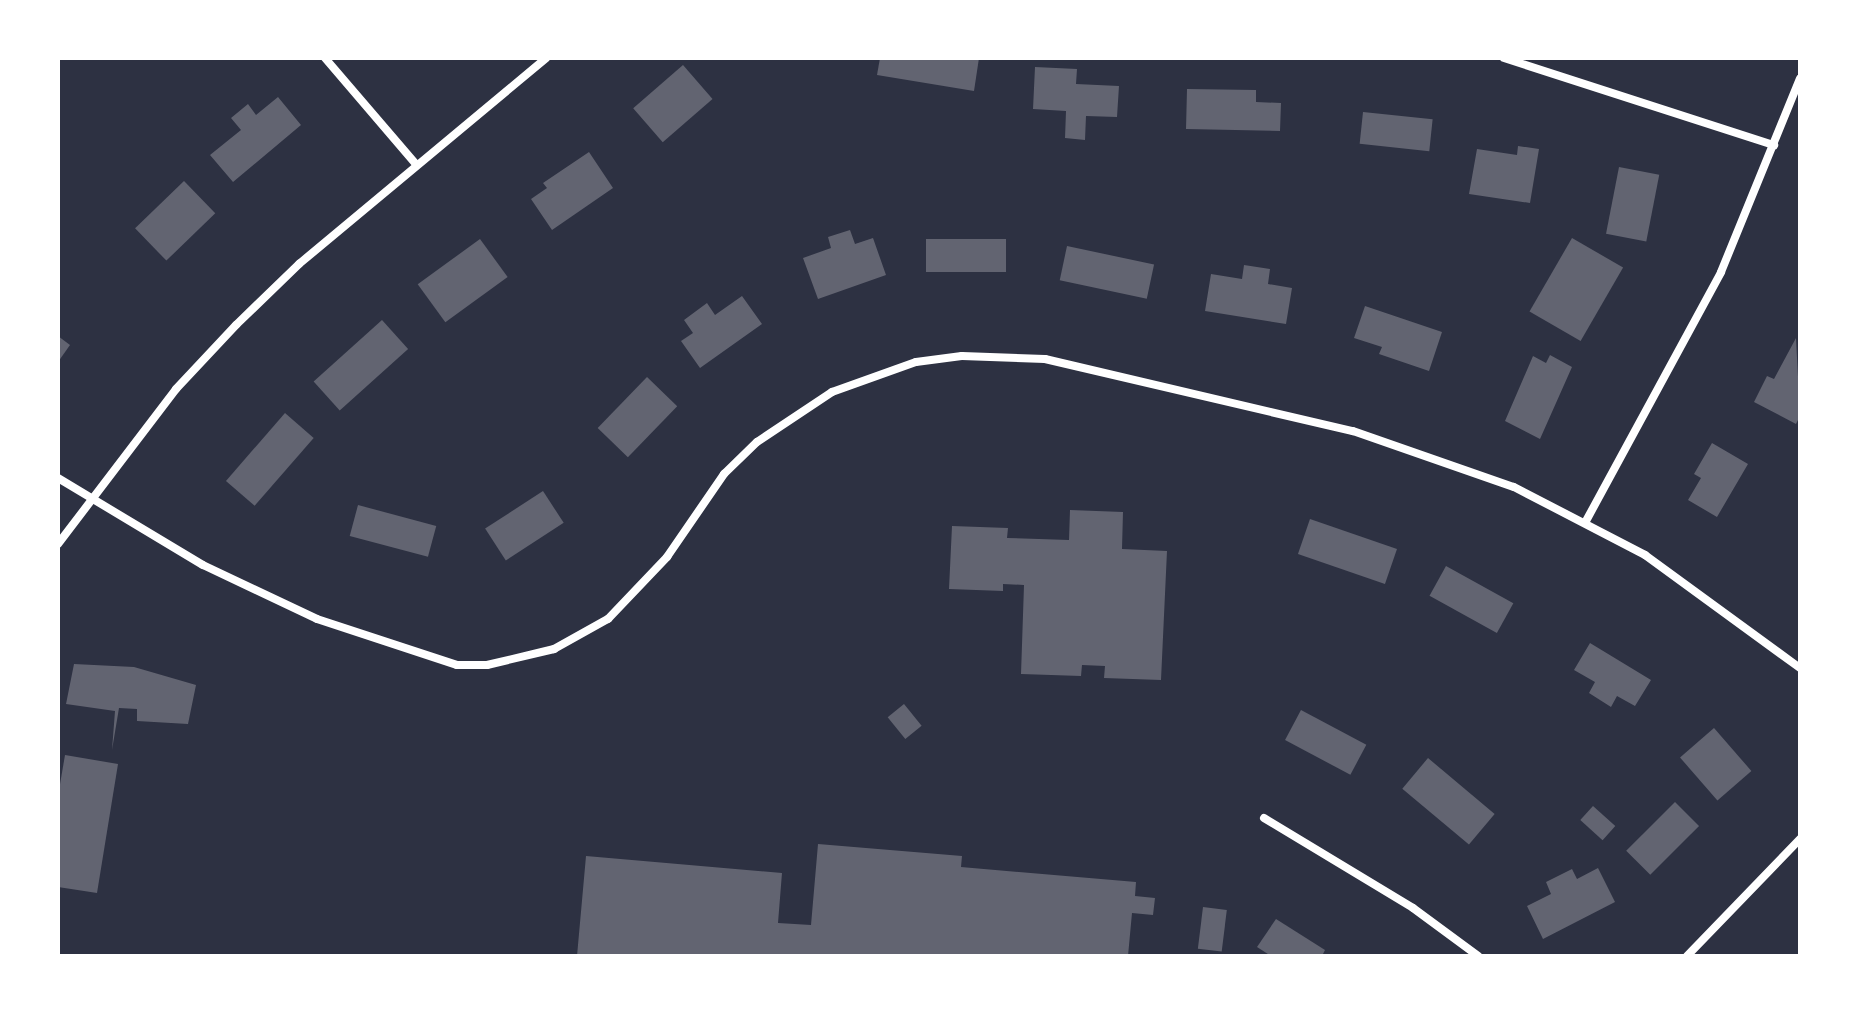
<!DOCTYPE html>
<style>
body{margin:0}
#map{position:relative;width:1858px;height:1014px;overflow:hidden;background:#2d3142;font-family:"Fira Sans Condensed",sans-serif}
div>[style]{position:absolute}
.building>*{inset:0;background:#626471;transform-origin:0 0}
.minor>*{height:8px;margin:-4px;padding:0 4px;transform-origin:4px;border-radius:4px;background:#fff}
span{translate:-50% -50%;white-space:nowrap;text-align:center;line-height:1.15;-webkit-text-stroke:8px #fff;paint-order:stroke}
.frame{position:absolute;inset:0;border:60px solid #fff;pointer-events:none}
</style>
<div id="map">
<div class="building">
<i style="clip-path:polygon(880px 58px,979px 58px,974px 91px,877px 75px)"></i>
<i style="left:683px;top:65px;width:45px;height:66px;rotate:49deg"></i>
<i style="clip-path:polygon(1035px 67px,1077px 69px,1076px 84px,1119px 86px,1117px 117px,1086px 116px,1085px 140px,1065px 138px,1066px 111px,1033px 109px)"></i>
<i style="clip-path:polygon(1187px 89px,1256px 90px,1256px 102px,1281px 103px,1280px 131px,1186px 129px)"></i>
<i style="clip-path:polygon(278px 97px,301px 125px,233px 182px,210px 155px,241px 130px,231px 118px,248px 104px,256px 115px)"></i>
<i style="left:1363px;top:112px;width:70px;height:32px;rotate:6deg"></i>
<i style="clip-path:polygon(1518px 146px,1539px 149px,1530px 203px,1469px 194px,1477px 149px,1517px 155px)"></i>
<i style="clip-path:polygon(589px 152px,613px 188px,552px 230px,531px 199px,547px 188px,543px 183px)"></i>
<i style="left:1619px;top:167px;width:41px;height:68px;rotate:11deg"></i>
<i style="left:184px;top:181px;width:45px;height:68px;rotate:46deg"></i>
<i style="clip-path:polygon(850px 230px,855px 244px,873px 238px,886px 275px,818px 299px,803px 258px,831px 248px,828px 237px)"></i>
<i style="left:1572px;top:238px;width:59px;height:85px;rotate:30deg"></i>
<i style="left:480px;top:239px;width:47px;height:77px;rotate:54deg"></i>
<i style="left:1006px;top:239px;width:33px;height:80px;rotate:90deg"></i>
<i style="left:1067px;top:246px;width:89px;height:35px;rotate:12deg"></i>
<i style="clip-path:polygon(1244px 265px,1270px 269px,1268px 284px,1292px 288px,1286px 324px,1205px 311px,1211px 274px,1242px 279px)"></i>
<i style="clip-path:polygon(742px 296px,762px 324px,700px 368px,681px 341px,693px 333px,684px 320px,707px 303px,715px 315px)"></i>
<i style="clip-path:polygon(1365px 306px,1442px 332px,1429px 371px,1379px 354px,1382px 347px,1354px 338px)"></i>
<i style="left:382px;top:320px;width:39px;height:92px;rotate:48deg"></i>
<i style="clip-path:polygon(58px 336px,70px 345px,58px 362px)"></i>
<i style="clip-path:polygon(1796px 338px,1800px 416px,1796px 424px,1754px 402px,1767px 376px,1774px 379px)"></i>
<i style="clip-path:polygon(1550px 355px,1572px 367px,1540px 439px,1505px 421px,1533px 356px,1546px 363px)"></i>
<i style="left:647px;top:377px;width:42px;height:71px;rotate:44deg"></i>
<i style="left:285px;top:413px;width:38px;height:90px;rotate:41deg"></i>
<i style="clip-path:polygon(1712px 443px,1748px 464px,1717px 517px,1688px 500px,1701px 478px,1694px 474px)"></i>
<i style="left:543px;top:491px;width:38px;height:69px;rotate:57deg"></i>
<i style="left:358px;top:505px;width:81px;height:32px;rotate:15deg"></i>
<i style="clip-path:polygon(1070px 510px,1123px 512px,1122px 549px,1167px 551px,1161px 680px,1104px 678px,1105px 666px,1082px 665px,1081px 676px,1021px 674px,1024px 585px,1003px 584px,1003px 591px,949px 589px,952px 526px,1008px 528px,1007px 538px,1069px 540px)"></i>
<i style="left:1310px;top:519px;width:92px;height:37px;rotate:19deg"></i>
<i style="left:1446px;top:566px;width:77px;height:34px;rotate:29deg"></i>
<i style="clip-path:polygon(1590px 643px,1651px 680px,1635px 706px,1617px 696px,1611px 707px,1589px 693px,1595px 682px,1574px 670px)"></i>
<i style="clip-path:polygon(74px 664px,134px 667px,196px 685px,188px 724px,137px 721px,137px 709px,119px 708px,112px 750px,115px 711px,66px 704px)"></i>
<i style="left:904px;top:704px;width:28px;height:21px;rotate:51deg"></i>
<i style="left:1301px;top:710px;width:74px;height:34px;rotate:28deg"></i>
<i style="left:1714px;top:728px;width:57px;height:45px;rotate:49deg"></i>
<i style="clip-path:polygon(65px 755px,118px 764px,97px 893px,58px 887px,58px 796px)"></i>
<i style="left:1428px;top:758px;width:87px;height:40px;rotate:40deg"></i>
<i style="left:1675px;top:802px;width:34px;height:69px;rotate:45deg"></i>
<i style="left:1593px;top:806px;width:30px;height:19px;rotate:42deg"></i>
<i style="clip-path:polygon(818px 844px,962px 856px,961px 867px,1136px 882px,1135px 896px,1155px 898px,1153px 915px,1132px 913px,1128px 956px,577px 956px,586px 856px,782px 873px,778px 923px,811px 925px)"></i>
<i style="clip-path:polygon(1598px 868px,1615px 902px,1543px 939px,1527px 906px,1551px 894px,1546px 882px,1572px 869px,1577px 879px)"></i>
<i style="left:1203px;top:907px;width:24px;height:42px;rotate:7deg"></i>
<i style="clip-path:polygon(1276px 919px,1325px 950px,1322px 956px,1271px 956px,1257px 947px)"></i>
</div>
<div class="minor">
<i style="left:325px;top:58px;width:140px;rotate:49.4deg"></i>
<i style="left:1504px;top:58px;width:284px;rotate:17.9deg"></i>
<i style="left:58px;top:478px;width:169px;rotate:31deg"></i>
<i style="left:203px;top:565px;width:126px;rotate:25.3deg"></i>
<i style="left:317px;top:619px;width:147px;rotate:18.2deg"></i>
<i style="left:457px;top:665px;width:30px"></i>
<i style="left:487px;top:665px;width:69px;rotate:-13.4deg"></i>
<i style="left:554px;top:649px;width:62px;rotate:-29.1deg"></i>
<i style="left:608px;top:619px;width:86px;rotate:-46.4deg"></i>
<i style="left:667px;top:557px;width:101px;rotate:-55.5deg"></i>
<i style="left:724px;top:474px;width:46px;rotate:-44.1deg"></i>
<i style="left:757px;top:442px;width:90px;rotate:-33.7deg"></i>
<i style="left:832px;top:392px;width:89px;rotate:-19.7deg"></i>
<i style="left:916px;top:362px;width:46px;rotate:-7.4deg"></i>
<i style="left:962px;top:356px;width:83px;rotate:2.1deg"></i>
<i style="left:1045px;top:359px;width:316px;rotate:13.2deg"></i>
<i style="left:1353px;top:431px;width:170px;rotate:19.2deg"></i>
<i style="left:1514px;top:487px;width:148px;rotate:27.4deg"></i>
<i style="left:1645px;top:555px;width:192px;rotate:36.1deg"></i>
<i style="left:1586px;top:521px;width:283px;rotate:-61.5deg"></i>
<i style="left:1721px;top:272px;width:209px;rotate:-67.8deg"></i>
<i style="left:58px;top:544px;width:195px;rotate:-52.7deg"></i>
<i style="left:176px;top:389px;width:88px;rotate:-46.8deg"></i>
<i style="left:236px;top:325px;width:88px;rotate:-44.1deg"></i>
<i style="left:299px;top:264px;width:322px;rotate:-39.8deg"></i>
<i style="left:1264px;top:818px;width:174px;rotate:31.1deg"></i>
<i style="left:1413px;top:908px;width:81px;rotate:36.4deg"></i>
<i style="left:1687px;top:956px;width:163px;rotate:-46deg"></i>
</div>
<div class="frame"></div>
</div>
